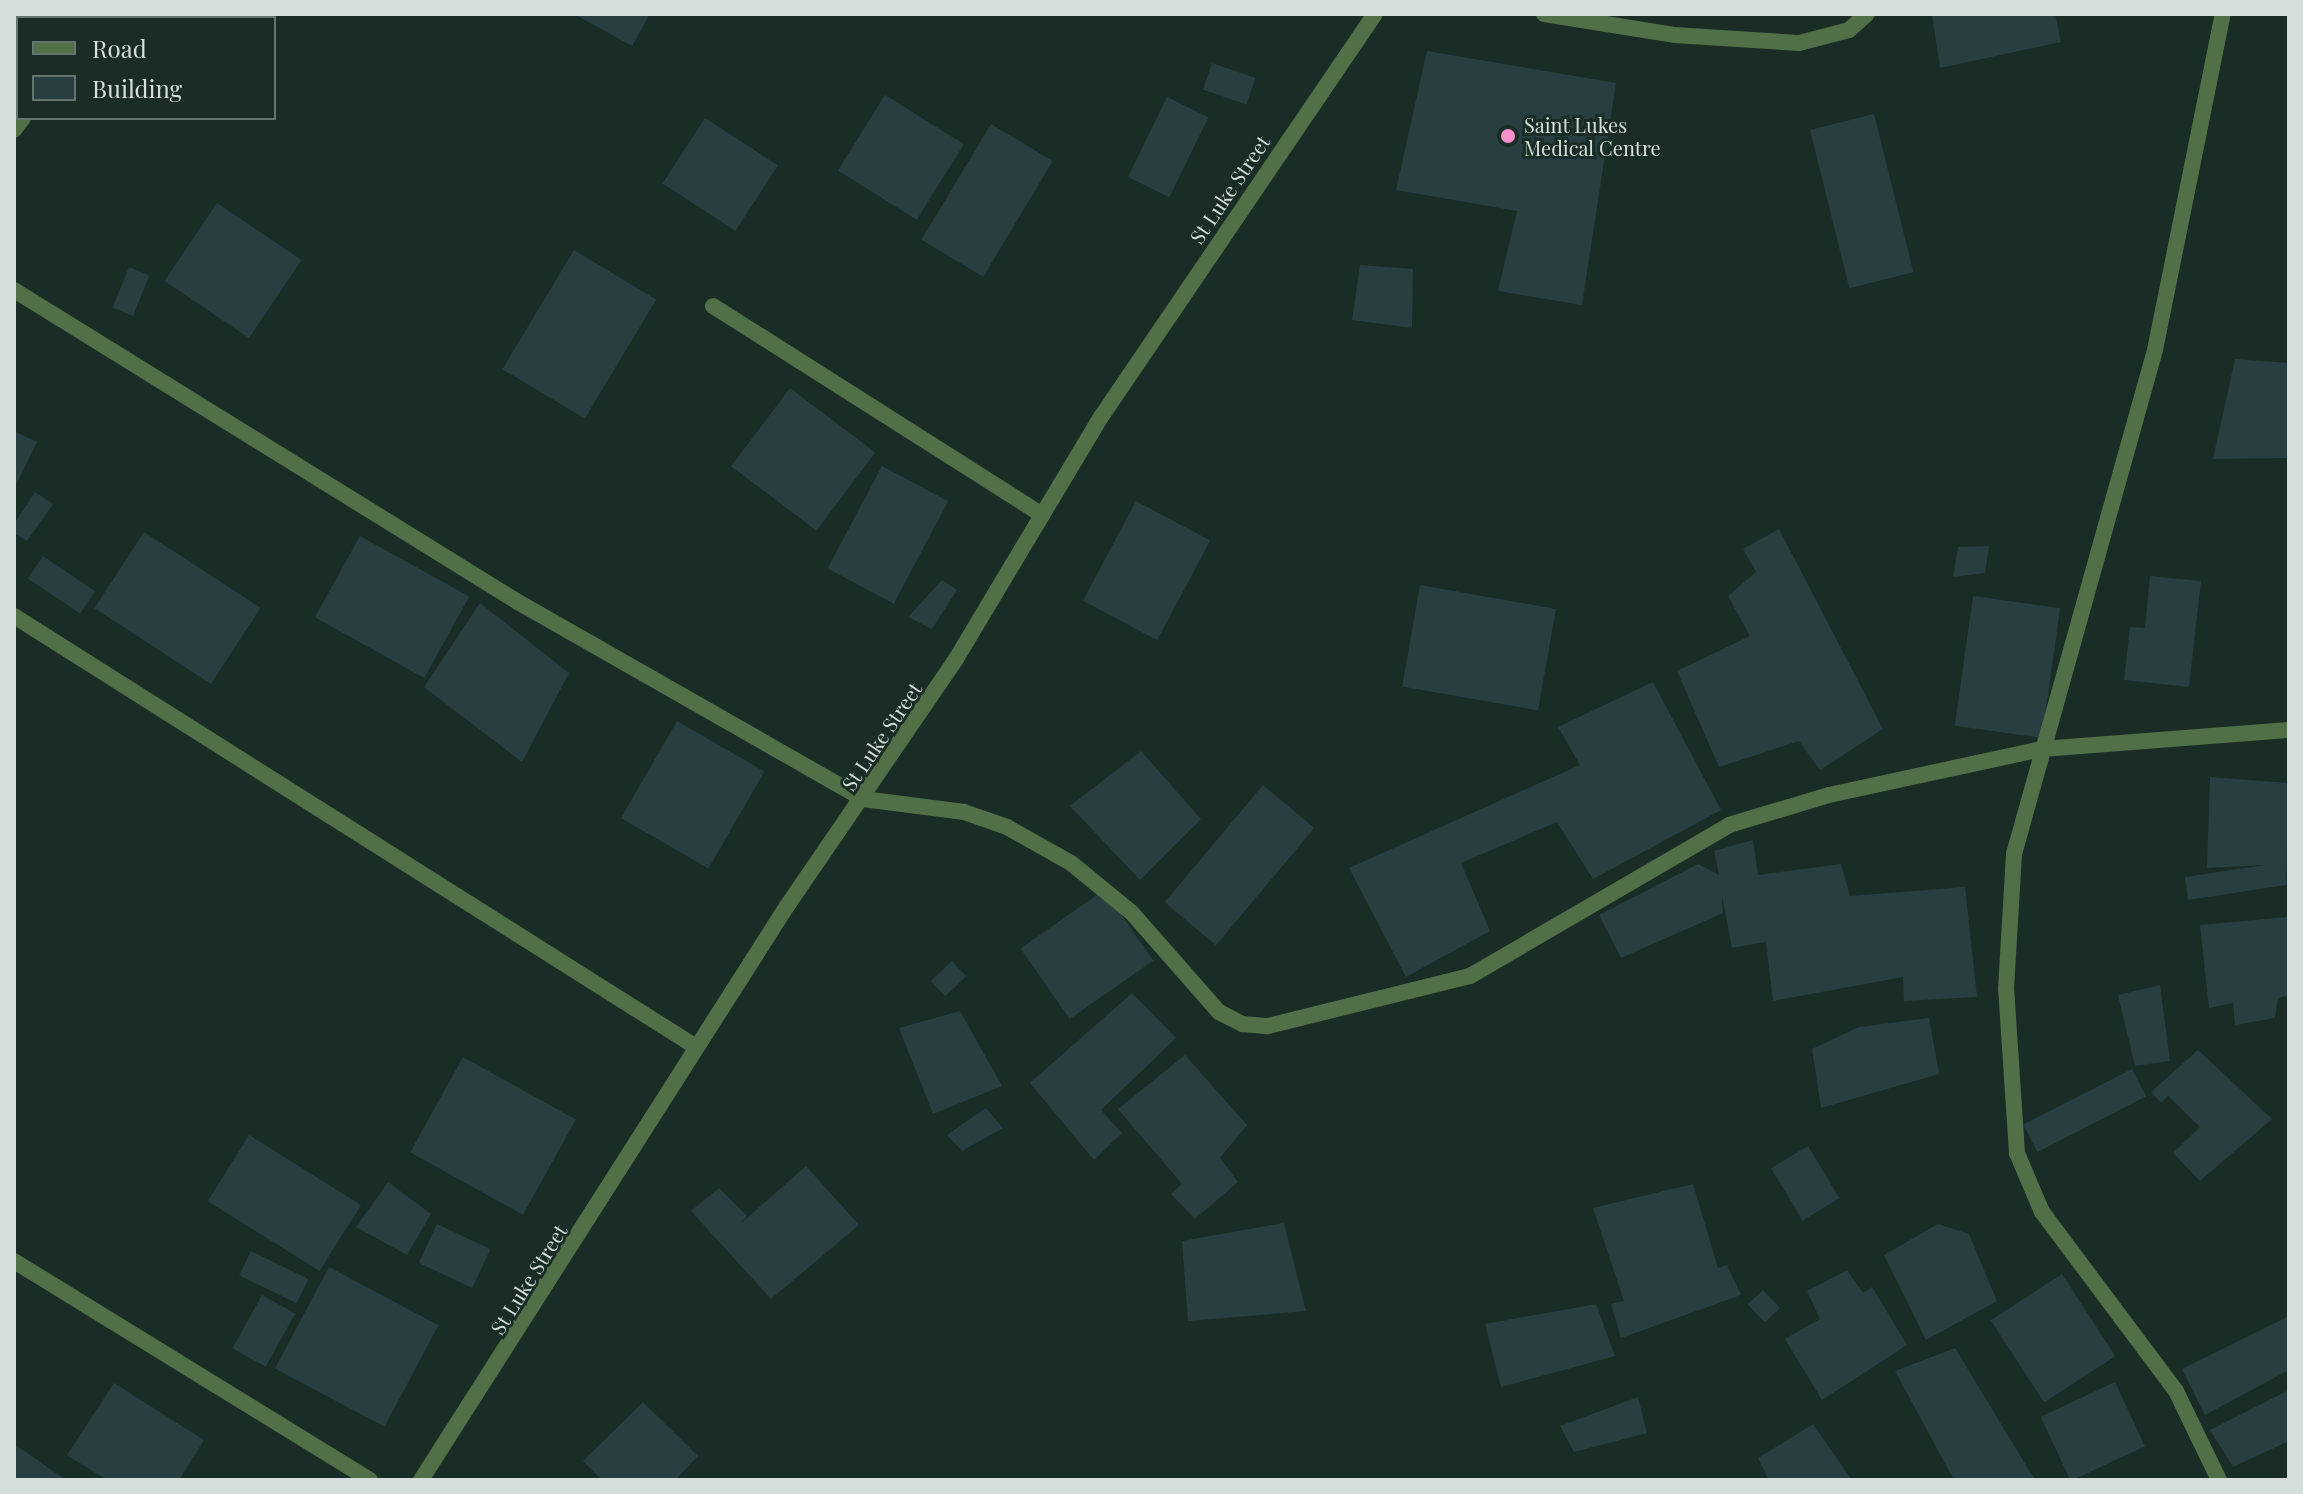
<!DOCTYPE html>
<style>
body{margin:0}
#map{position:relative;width:2303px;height:1494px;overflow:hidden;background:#192c26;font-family:"Playfair Display",serif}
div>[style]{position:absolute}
.building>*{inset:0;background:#293e41;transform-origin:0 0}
.street>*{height:16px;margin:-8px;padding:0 8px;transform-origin:8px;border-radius:8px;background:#517047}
.dots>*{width:22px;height:22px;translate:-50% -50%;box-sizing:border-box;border:4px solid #192c26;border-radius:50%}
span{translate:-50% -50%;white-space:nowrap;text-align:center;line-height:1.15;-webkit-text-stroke:6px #192c26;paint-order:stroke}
.poi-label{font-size:20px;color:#d4dfdb}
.left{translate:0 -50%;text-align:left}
.street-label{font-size:20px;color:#d4dfdb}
.frame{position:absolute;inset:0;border:16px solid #d4dfdb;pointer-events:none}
.legend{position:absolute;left:16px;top:16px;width:260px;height:104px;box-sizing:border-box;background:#192c26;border:2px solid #64746e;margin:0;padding:10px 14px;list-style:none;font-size:24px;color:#d4dfdb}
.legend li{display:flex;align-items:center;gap:16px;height:40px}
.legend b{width:40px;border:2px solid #64746e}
</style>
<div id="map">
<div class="building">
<i style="clip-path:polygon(574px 14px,650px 14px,632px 46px)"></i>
<i style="clip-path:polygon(1932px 14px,2055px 14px,2061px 42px,1940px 68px)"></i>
<i style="clip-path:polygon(1427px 51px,1616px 83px,1582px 305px,1498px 291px,1517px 211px,1396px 190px)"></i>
<i style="left:1212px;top:63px;width:46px;height:28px;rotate:19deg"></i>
<i style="left:885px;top:95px;width:93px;height:89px;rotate:32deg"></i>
<i style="left:1167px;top:97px;width:46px;height:89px;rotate:26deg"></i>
<i style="left:1874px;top:114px;width:163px;height:66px;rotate:76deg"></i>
<i style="left:705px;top:118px;width:87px;height:78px;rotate:33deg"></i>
<i style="left:991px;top:124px;width:72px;height:135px;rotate:31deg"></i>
<i style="left:217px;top:203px;width:102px;height:94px;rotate:34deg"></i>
<i style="left:574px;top:250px;width:96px;height:139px;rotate:31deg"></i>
<i style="clip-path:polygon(1360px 265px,1413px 269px,1412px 328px,1352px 320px)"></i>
<i style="left:129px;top:267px;width:22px;height:44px;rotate:22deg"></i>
<i style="clip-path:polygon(2235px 359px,2289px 363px,2289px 458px,2213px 459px)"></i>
<i style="left:790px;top:388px;width:107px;height:98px;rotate:37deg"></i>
<i style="clip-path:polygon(14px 431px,37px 442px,14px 489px)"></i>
<i style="left:882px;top:466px;width:75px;height:116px;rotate:28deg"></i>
<i style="clip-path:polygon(35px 492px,53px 504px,27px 541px,14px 533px,14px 524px)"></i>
<i style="left:1136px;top:501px;width:84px;height:113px;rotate:28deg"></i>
<i style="clip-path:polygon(1779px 529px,1883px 729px,1820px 770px,1799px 741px,1719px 767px,1677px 671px,1750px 636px,1728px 596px,1756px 572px,1743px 549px)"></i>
<i style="left:144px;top:532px;width:139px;height:91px;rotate:33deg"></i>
<i style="left:360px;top:536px;width:125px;height:93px;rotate:29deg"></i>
<i style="clip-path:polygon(1989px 546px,1985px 573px,1953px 577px,1958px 547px)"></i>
<i style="left:43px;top:556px;width:63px;height:27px;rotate:34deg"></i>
<i style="clip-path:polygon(2150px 576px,2201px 581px,2189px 687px,2124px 680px,2130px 627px,2145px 628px)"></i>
<i style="clip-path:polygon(942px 580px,957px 590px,932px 629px,908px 617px)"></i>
<i style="left:1420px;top:585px;width:138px;height:103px;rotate:10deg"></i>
<i style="left:1973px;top:596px;width:88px;height:131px;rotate:8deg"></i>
<i style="clip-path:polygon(480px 603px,569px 673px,522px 762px,424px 687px)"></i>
<i style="clip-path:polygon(1653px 682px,1721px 810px,1593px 879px,1557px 822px,1461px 863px,1490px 931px,1406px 977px,1349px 868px,1580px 765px,1558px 727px)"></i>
<i style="left:677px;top:721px;width:101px;height:112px;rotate:30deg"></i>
<i style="clip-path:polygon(1141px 751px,1201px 819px,1140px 880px,1070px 806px)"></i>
<i style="clip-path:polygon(2210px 777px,2289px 783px,2286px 885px,2188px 900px,2185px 877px,2265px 865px,2207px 868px)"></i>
<i style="left:1263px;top:785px;width:67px;height:153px;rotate:40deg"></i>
<i style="clip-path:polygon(1753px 840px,1758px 875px,1841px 864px,1850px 896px,1965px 887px,1977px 997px,1904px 1001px,1903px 977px,1773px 1001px,1766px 942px,1732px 948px,1722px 895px,1723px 913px,1621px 958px,1599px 915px,1698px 864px,1719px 875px,1714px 851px)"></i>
<i style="left:1104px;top:890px;width:86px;height:102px;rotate:55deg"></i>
<i style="clip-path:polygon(2289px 917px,2289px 995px,2278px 998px,2275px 1018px,2235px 1025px,2233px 1003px,2209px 1008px,2200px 925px)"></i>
<i style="left:952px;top:961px;width:21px;height:29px;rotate:47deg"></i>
<i style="clip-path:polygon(2160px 985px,2170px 1061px,2135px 1066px,2118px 995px)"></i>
<i style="clip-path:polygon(1132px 993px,1176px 1038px,1101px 1110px,1122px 1133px,1094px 1160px,1030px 1083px)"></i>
<i style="clip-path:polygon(960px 1011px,1002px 1086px,933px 1114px,899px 1028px)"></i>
<i style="clip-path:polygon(1929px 1018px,1939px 1074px,1821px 1108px,1812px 1049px,1859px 1027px)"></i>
<i style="clip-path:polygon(2198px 1050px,2272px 1119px,2200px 1181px,2173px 1153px,2200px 1127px,2168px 1096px,2161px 1103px,2151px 1092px)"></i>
<i style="clip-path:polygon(1185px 1055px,1247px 1125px,1220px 1158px,1238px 1182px,1195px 1219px,1171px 1194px,1182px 1184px,1118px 1109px)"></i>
<i style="left:463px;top:1057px;width:129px;height:109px;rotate:29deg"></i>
<i style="left:2132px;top:1069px;width:31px;height:122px;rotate:63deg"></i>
<i style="clip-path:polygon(986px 1108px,1003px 1128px,962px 1151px,947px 1135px)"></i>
<i style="left:249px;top:1135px;width:132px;height:78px;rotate:32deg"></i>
<i style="left:1808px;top:1146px;width:61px;height:43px;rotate:59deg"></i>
<i style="clip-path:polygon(806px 1166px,859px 1225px,771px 1299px,691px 1211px,719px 1188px,747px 1216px,740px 1224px)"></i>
<i style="clip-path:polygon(388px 1182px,431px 1214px,407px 1255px,356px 1227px)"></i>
<i style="clip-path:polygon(1693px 1184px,1718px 1268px,1727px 1265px,1741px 1295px,1621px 1338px,1611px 1304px,1624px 1301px,1593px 1208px)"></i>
<i style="clip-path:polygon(1284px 1223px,1306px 1311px,1188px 1321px,1182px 1241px)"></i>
<i style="left:437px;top:1224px;width:59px;height:43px;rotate:25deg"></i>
<i style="clip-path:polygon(1938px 1224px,1969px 1234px,1997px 1301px,1926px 1340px,1884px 1255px)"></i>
<i style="left:251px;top:1251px;width:64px;height:27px;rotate:26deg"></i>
<i style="left:329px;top:1267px;width:124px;height:115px;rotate:28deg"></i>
<i style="clip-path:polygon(1847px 1270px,1863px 1293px,1872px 1287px,1907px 1345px,1822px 1400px,1785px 1339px,1820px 1319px,1807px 1291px)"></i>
<i style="left:2062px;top:1274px;width:98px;height:85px;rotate:57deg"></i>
<i style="left:1763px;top:1290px;width:25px;height:21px;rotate:47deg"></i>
<i style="left:262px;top:1295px;width:38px;height:61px;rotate:29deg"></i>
<i style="clip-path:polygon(1596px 1304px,1615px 1356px,1501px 1387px,1485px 1324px)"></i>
<i style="clip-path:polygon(2289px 1316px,2289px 1370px,2205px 1415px,2182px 1369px)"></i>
<i style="clip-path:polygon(1955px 1348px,2035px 1480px,1954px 1480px,1895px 1371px)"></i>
<i style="left:2115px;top:1382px;width:71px;height:82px;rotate:65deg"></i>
<i style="clip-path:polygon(114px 1383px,204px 1440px,179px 1480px,107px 1480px,67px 1455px)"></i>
<i style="clip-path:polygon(2289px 1390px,2289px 1441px,2233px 1467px,2210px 1430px)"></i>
<i style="clip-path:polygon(1638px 1397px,1647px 1433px,1574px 1452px,1560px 1426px)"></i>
<i style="clip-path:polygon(643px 1402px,698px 1456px,675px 1480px,602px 1480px,583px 1461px)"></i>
<i style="clip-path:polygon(1813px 1424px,1852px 1480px,1769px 1480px,1758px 1458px)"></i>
<i style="clip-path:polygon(14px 1444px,66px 1480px,14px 1480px)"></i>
</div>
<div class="street">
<i style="left:1544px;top:14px;width:133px;rotate:9.1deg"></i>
<i style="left:1675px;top:35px;width:124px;rotate:3.7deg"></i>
<i style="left:1799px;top:43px;width:52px;rotate:-14.6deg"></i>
<i style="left:1849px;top:30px;width:24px;rotate:-42deg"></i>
<i style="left:98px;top:18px;width:5px;rotate:-53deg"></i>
<i style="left:14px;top:130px;width:15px;rotate:-53deg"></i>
<i style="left:14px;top:290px;width:593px;rotate:31.76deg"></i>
<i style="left:518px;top:602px;width:397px;rotate:29.7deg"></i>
<i style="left:863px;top:799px;width:102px;rotate:7.3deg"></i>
<i style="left:964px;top:812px;width:46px;rotate:19.2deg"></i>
<i style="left:1007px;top:827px;width:73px;rotate:29.4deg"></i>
<i style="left:1071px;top:863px;width:79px;rotate:39.3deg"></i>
<i style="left:1132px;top:913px;width:132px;rotate:48.7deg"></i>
<i style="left:1219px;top:1012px;width:27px;rotate:27deg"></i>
<i style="left:1243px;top:1024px;width:25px;rotate:5deg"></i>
<i style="left:1268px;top:1026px;width:208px;rotate:-13.9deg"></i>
<i style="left:1470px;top:976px;width:300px;rotate:-30.2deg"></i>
<i style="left:1729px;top:825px;width:104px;rotate:-16.7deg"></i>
<i style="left:1829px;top:795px;width:218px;rotate:-12.2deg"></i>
<i style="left:2042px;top:749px;width:248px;rotate:-4.4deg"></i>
<i style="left:713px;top:306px;width:390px;rotate:32.4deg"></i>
<i style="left:14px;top:616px;width:807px;rotate:32.29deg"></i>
<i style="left:14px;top:1261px;width:418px;rotate:31.6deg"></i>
<i style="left:421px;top:1480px;width:681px;rotate:-57.48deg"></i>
<i style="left:787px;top:906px;width:299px;rotate:-55.6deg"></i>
<i style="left:956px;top:659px;width:282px;rotate:-59.1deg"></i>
<i style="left:1101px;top:417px;width:487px;rotate:-55.8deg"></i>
<i style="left:2219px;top:1480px;width:99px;rotate:-115.8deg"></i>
<i style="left:2176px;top:1391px;width:224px;rotate:-126.8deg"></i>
<i style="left:2042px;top:1212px;width:64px;rotate:-113deg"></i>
<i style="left:2017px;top:1153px;width:164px;rotate:-93.8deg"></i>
<i style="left:2006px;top:989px;width:135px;rotate:-86.6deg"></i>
<i style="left:2014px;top:854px;width:523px;rotate:-74.37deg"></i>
<i style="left:2155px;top:350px;width:343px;rotate:-78.6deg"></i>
</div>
<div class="dots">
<i style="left:1508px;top:136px;background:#f890cc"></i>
</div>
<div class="poi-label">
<span class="left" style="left:1524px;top:136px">Saint Lukes<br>Medical Centre</span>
</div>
<div class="street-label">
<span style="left:1229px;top:189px;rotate:-56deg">St Luke Street</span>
<span style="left:881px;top:736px;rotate:-56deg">St Luke Street</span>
<span style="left:528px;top:1279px;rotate:-58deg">St Luke Street</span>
</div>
<div class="frame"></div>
<ul class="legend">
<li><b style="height:10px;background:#517047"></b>Road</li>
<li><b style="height:22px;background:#293e41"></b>Building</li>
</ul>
</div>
